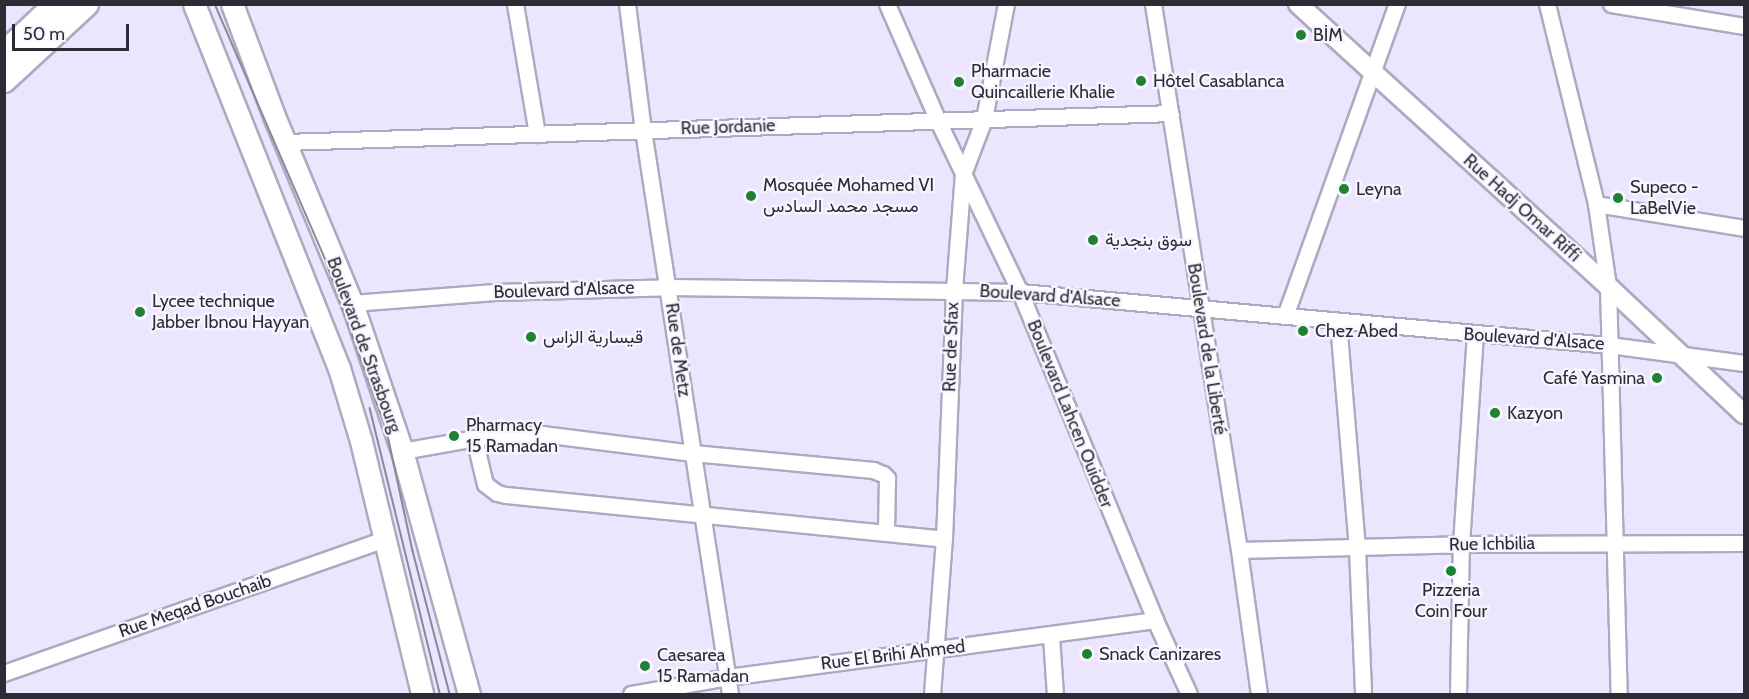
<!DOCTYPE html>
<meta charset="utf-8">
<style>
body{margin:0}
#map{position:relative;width:1749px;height:699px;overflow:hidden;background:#ebe5fe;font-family:Cabin,Vazirmatn,sans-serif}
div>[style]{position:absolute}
.roads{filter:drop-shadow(2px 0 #aea9c1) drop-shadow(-2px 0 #aea9c1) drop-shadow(0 2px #aea9c1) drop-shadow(0 -2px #aea9c1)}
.minor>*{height:15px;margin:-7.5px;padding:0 7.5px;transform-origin:7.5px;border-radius:7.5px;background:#fff}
.tertiary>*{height:18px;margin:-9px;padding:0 9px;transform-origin:9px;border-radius:9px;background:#fff}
.secondary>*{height:21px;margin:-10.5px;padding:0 10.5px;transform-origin:10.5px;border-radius:10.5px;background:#fff}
.primary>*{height:24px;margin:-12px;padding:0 12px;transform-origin:12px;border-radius:12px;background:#fff}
.tram>*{height:1.5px;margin:-0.75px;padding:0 0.75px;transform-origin:0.75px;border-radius:0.75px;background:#8c8799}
.dots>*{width:16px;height:16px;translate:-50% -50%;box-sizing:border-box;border:3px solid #f7f5ff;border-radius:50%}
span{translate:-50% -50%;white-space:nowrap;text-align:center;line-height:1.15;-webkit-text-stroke:4.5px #f7f5ff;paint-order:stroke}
.poi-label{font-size:18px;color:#2e2b35}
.left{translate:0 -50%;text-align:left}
.right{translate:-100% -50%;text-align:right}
.street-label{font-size:18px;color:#2e2b35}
.frame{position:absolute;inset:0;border:6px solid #2e2b35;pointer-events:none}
.scale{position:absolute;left:12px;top:24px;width:117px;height:27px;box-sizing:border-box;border:3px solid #2e2b35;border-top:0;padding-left:8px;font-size:18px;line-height:21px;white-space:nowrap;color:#2e2b35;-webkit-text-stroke:4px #f7f5ff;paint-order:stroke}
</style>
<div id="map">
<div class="roads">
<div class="minor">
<i style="left:515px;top:4px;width:132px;rotate:80.4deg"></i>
<i style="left:627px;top:4px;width:127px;rotate:82.8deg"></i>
<i style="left:643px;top:130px;width:571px;rotate:81.23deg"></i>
<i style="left:887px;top:4px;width:128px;rotate:66.4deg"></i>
<i style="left:938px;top:121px;width:190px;rotate:64.4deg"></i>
<i style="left:1020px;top:292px;width:355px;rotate:67.6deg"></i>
<i style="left:1155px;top:620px;width:81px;rotate:65.3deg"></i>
<i style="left:1153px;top:4px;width:553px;rotate:81.05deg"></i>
<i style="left:1239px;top:550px;width:145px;rotate:82.1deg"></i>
<i style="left:1547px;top:4px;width:206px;rotate:76.2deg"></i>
<i style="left:1596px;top:204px;width:83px;rotate:81.7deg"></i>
<i style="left:1608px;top:286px;width:408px;rotate:88.5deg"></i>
<i style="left:1611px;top:4px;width:135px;rotate:9.4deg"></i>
<i style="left:285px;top:142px;width:886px;rotate:-1.87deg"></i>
<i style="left:1596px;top:204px;width:150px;rotate:9.2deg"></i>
<i style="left:352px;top:303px;width:143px;rotate:-4.4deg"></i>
<i style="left:495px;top:292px;width:174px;rotate:-1.6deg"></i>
<i style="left:669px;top:287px;width:351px;rotate:0.8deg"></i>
<i style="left:1020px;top:292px;width:591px;rotate:5.14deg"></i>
<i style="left:1609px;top:345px;width:136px;rotate:7.6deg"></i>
<i style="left:1285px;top:316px;width:331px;rotate:-70.3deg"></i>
<i style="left:1338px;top:322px;width:227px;rotate:85.2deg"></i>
<i style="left:1357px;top:548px;width:146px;rotate:87.6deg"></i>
<i style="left:474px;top:438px;width:47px;rotate:76.6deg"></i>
<i style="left:485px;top:484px;width:15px;rotate:37deg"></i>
<i style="left:497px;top:493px;width:9px;rotate:13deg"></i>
<i style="left:506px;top:495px;width:440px;rotate:5.7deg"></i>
<i style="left:402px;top:451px;width:97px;rotate:-10deg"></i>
<i style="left:498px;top:434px;width:44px"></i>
<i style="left:542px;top:434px;width:152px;rotate:7.2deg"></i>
<i style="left:693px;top:453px;width:181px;rotate:5.4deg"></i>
<i style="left:873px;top:470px;width:11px;rotate:22deg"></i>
<i style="left:883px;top:474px;width:6px;rotate:45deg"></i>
<i style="left:887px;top:478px;width:53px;rotate:91.1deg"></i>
<i style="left:1239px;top:550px;width:222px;rotate:-1.5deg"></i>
<i style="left:1461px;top:544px;width:283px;rotate:-0.2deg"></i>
<i style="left:1051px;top:636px;width:58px;rotate:86.1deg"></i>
<i style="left:4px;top:673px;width:404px;rotate:-19.4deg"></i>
<i style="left:631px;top:694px;width:98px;rotate:-9.9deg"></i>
<i style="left:728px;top:677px;width:431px;rotate:-7.6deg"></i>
<i style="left:932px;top:694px;width:155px;rotate:-85.6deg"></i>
<i style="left:944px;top:539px;width:249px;rotate:-87.7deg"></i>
<i style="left:954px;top:290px;width:116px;rotate:-85.6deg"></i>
<i style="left:963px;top:174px;width:59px;rotate:-69.1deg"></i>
<i style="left:984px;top:119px;width:117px;rotate:-79.2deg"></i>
<i style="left:1458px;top:694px;width:150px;rotate:-88.9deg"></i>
<i style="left:1461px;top:544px;width:209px;rotate:-86.2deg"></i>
</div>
<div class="tertiary">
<i style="left:1298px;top:4px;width:419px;rotate:42.3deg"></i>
<i style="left:1608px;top:286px;width:187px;rotate:43.3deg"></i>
</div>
<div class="secondary">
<i style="left:194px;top:4px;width:392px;rotate:68.3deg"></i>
<i style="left:339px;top:368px;width:76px;rotate:73.2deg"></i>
<i style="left:361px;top:441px;width:260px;rotate:76.4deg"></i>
<i style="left:232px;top:4px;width:120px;rotate:69.4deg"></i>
<i style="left:274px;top:116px;width:203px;rotate:67.4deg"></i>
<i style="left:352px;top:303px;width:156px;rotate:71.3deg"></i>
<i style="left:402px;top:451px;width:252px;rotate:74.6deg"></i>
</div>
<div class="primary">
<i style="left:4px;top:54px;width:73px;rotate:-43.3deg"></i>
<i style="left:4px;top:80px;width:112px;rotate:-42.8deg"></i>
</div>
</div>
<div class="tram">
<i style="left:215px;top:4px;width:280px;rotate:66.6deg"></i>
<i style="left:326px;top:261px;width:181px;rotate:70.3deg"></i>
<i style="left:387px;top:431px;width:123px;rotate:77.8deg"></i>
<i style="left:413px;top:551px;width:148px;rotate:75.5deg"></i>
<i style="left:370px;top:408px;width:294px;rotate:76.2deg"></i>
</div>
<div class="dots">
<i style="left:1301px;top:35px;background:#218031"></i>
<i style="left:1141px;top:81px;background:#218031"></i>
<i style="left:959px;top:82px;background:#218031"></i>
<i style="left:1344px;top:189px;background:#218031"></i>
<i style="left:751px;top:196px;background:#218031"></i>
<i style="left:1618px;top:198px;background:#218031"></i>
<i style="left:1093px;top:240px;background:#218031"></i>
<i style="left:140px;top:312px;background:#218031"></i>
<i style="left:1303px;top:331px;background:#218031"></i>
<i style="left:531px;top:337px;background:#218031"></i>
<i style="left:1657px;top:378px;background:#218031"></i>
<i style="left:1495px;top:413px;background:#218031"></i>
<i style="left:454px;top:436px;background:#218031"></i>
<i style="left:1451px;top:571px;background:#218031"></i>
<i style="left:1087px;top:654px;background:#218031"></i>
<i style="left:645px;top:666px;background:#218031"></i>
</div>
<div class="poi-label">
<span class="left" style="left:1313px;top:35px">BİM</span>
<span class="left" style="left:971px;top:82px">Pharmacie<br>Quincaillerie Khalie</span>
<span class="left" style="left:1153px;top:81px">Hôtel Casablanca</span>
<span class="left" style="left:763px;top:196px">Mosquée Mohamed VI<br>مسجد محمد السادس</span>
<span class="left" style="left:1630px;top:198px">Supeco -<br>LaBelVie</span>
<span class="left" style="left:1356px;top:189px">Leyna</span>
<span class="left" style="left:1105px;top:240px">سوق بنجدية</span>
<span class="left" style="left:152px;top:312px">Lycee technique<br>Jabber Ibnou Hayyan</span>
<span class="left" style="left:1315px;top:331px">Chez Abed</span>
<span class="left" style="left:543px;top:337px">قيسارية الزاس</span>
<span class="right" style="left:1645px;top:378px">Café Yasmina</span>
<span class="left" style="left:1507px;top:413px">Kazyon</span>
<span class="left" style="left:466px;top:436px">Pharmacy<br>15 Ramadan</span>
<span style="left:1451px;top:601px">Pizzeria<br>Coin Four</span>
<span class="left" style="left:1099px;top:654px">Snack Canizares</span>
<span class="left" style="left:657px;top:666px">Caesarea<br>15 Ramadan</span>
</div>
<div class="street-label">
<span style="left:728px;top:127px;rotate:-2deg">Rue Jordanie</span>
<span style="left:1522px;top:208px;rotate:42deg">Rue Hadj Omar Riffi</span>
<span style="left:564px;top:290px;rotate:-2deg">Boulevard d'Alsace</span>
<span style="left:1050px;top:296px;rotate:4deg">Boulevard d'Alsace</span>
<span style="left:1534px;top:339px;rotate:4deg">Boulevard d'Alsace</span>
<span style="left:364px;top:345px;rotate:70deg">Boulevard de Strasbourg</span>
<span style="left:951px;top:347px;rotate:-88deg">Rue de Sfax</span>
<span style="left:1207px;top:349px;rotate:81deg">Boulevard de la Liberté</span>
<span style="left:678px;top:350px;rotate:82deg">Rue de Metz</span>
<span style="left:1070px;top:414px;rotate:68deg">Boulevard Lahcen Ouidder</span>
<span style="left:1492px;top:544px;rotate:-1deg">Rue Ichbilia</span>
<span style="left:195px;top:606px;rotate:-19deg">Rue Meqad Bouchaib</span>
<span style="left:893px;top:655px;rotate:-7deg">Rue El Brihi Ahmed</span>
</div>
<div class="frame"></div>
<div class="scale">50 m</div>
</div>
